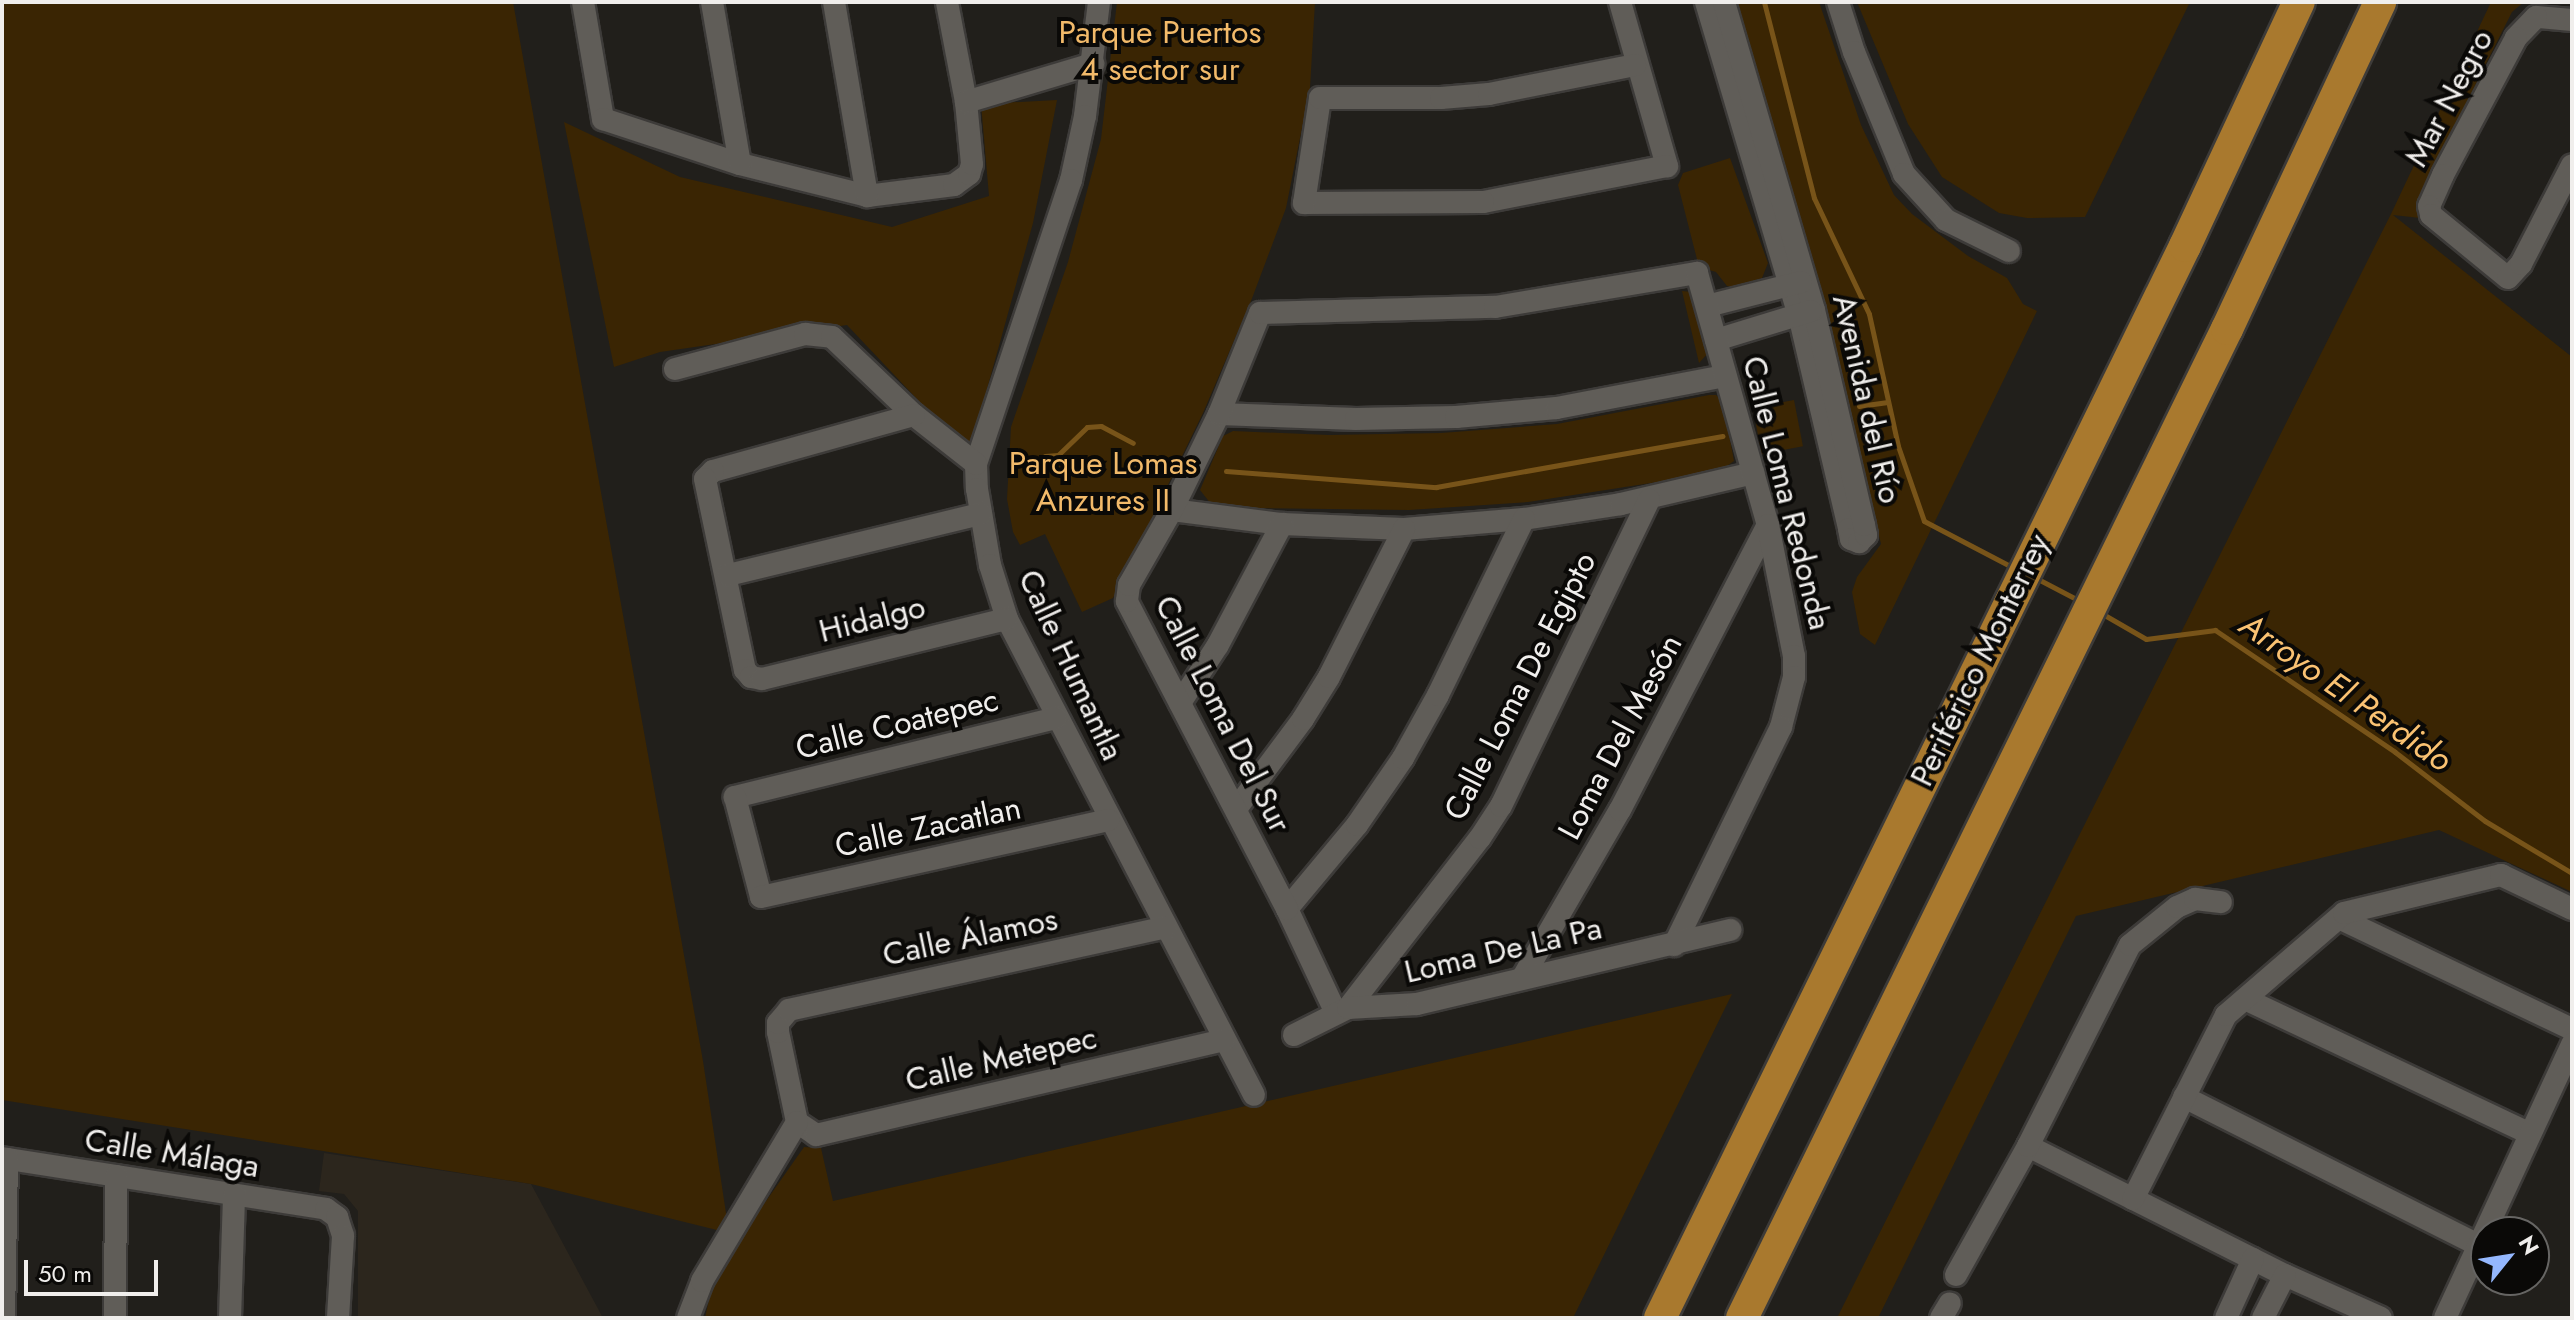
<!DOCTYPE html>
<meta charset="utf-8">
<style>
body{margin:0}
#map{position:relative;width:2574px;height:1320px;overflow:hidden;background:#211f1b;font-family:Jost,sans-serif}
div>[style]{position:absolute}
.built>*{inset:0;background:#2c261d}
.green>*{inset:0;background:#3a2503;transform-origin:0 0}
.stream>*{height:5px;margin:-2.5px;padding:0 2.5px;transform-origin:2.5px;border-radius:2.5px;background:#785419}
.roads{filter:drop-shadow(2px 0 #3d3b39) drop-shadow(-2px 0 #3d3b39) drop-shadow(0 2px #3d3b39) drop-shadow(0 -2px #3d3b39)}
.minor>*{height:22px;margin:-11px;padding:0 11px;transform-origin:11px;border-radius:11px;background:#605d58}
.highway>*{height:32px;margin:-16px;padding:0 16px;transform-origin:16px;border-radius:16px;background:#a9792e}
span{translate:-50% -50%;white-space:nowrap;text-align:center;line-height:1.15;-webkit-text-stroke:8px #0a0907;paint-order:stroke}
.park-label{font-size:32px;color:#f2ba6a}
.street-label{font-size:32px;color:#f0eeec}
.water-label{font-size:34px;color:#fac272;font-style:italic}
.frame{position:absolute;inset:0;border:4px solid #f0eeec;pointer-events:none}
.north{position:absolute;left:2470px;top:1216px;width:80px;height:80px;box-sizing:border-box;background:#0a0907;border:2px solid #666563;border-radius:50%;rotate:60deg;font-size:22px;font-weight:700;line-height:32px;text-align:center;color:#f0eeec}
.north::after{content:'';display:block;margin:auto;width:28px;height:36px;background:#94b7fd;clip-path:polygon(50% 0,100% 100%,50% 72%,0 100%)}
.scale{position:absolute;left:24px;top:1260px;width:134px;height:36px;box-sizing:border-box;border:4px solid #f0eeec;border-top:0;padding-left:10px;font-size:24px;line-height:28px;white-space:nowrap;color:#f0eeec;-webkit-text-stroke:6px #0a0907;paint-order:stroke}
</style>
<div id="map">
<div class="built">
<i style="clip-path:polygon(324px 1153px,531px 1184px,603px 1318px,358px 1318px,358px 1211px,344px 1194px,319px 1191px)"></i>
</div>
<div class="green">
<i style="clip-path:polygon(2px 2px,513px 2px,703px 1061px,729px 1233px,531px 1184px,2px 1100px)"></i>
<i style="clip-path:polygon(1117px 2px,1315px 2px,1310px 88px,1286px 208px,1251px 301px,1203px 413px,1113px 598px,1082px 612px,1045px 534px,1020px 545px,1013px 532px,1007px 499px,1011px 427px,1068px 262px,1101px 139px)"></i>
<i style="clip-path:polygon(1735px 2px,1819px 2px,1861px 125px,1894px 195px,1912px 214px,1968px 256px,2007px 278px,2023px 304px,2037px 311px,1875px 645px,1860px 634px,1852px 592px,1857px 577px,1881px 544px,1817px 281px)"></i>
<i style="clip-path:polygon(1857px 2px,2190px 2px,2085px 217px,2027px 218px,1999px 213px,1942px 177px,1908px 124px)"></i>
<i style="clip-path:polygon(2491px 2px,2524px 2px,2512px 12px,2419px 197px,2420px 218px,2393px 215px,2572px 357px,2572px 892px,2439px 830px,2076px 916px,1878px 1318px,1837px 1318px,2391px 214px)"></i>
<i style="clip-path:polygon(1057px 100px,1033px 223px,969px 454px,847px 325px,660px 352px,614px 367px,564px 122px,680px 177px,892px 227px,989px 196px,981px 104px)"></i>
<i style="clip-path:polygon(1730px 158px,1768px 263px,1762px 278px,1733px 287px,1727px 286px,1716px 272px,1699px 267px,1678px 185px,1683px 173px)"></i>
<i style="clip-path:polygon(1682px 291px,1692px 292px,1709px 352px,1699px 363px)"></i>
<i style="clip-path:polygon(1709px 395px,1716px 395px,1723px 402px,1734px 461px,1724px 468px,1664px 481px,1528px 502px,1409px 510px,1256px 508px,1211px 504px,1200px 490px,1223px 436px,1233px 431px,1329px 435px,1441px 433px,1557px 424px)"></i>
<i style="left:1794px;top:400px;width:47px;height:42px;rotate:79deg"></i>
<i style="clip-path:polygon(1732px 994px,1573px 1318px,705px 1318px,710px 1295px,740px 1238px,804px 1147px,821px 1148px,833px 1201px)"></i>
</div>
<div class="stream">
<i style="left:1764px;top:2px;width:202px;rotate:75.7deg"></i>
<i style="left:1814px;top:198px;width:128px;rotate:64.6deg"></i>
<i style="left:1869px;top:314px;width:135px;rotate:77.6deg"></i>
<i style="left:1898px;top:446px;width:79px;rotate:70.9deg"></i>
<i style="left:1924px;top:521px;width:102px;rotate:27.6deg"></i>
<i style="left:1859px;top:406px;width:29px;rotate:-8deg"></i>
<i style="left:1045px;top:456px;width:13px;rotate:-4deg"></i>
<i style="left:1058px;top:455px;width:40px;rotate:-44deg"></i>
<i style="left:1087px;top:427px;width:14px;rotate:-4deg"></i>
<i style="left:1101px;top:426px;width:36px;rotate:28deg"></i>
<i style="left:1226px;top:471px;width:211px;rotate:4.4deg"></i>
<i style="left:1436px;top:487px;width:291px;rotate:-10.1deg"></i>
<i style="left:2034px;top:577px;width:54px;rotate:27.5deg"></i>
<i style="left:2101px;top:613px;width:52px;rotate:30deg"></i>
<i style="left:2146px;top:639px;width:70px;rotate:-7.4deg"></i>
<i style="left:2215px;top:630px;width:217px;rotate:34.1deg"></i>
<i style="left:2395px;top:752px;width:113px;rotate:37.5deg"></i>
<i style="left:2485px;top:821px;width:101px;rotate:30.9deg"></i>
</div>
<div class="roads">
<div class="minor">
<i style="left:583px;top:2px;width:119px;rotate:80.3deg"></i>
<i style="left:603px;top:119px;width:144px;rotate:18.2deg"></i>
<i style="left:740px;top:164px;width:131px;rotate:14.1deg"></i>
<i style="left:867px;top:196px;width:88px;rotate:-7.2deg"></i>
<i style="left:954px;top:185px;width:19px;rotate:-36deg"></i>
<i style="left:969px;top:174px;width:10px;rotate:-73deg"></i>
<i style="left:972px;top:164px;width:62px;rotate:-95.5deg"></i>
<i style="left:966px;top:102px;width:102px;rotate:-100.8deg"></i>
<i style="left:712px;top:2px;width:164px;rotate:80.2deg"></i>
<i style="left:834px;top:2px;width:197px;rotate:80.3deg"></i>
<i style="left:1099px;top:2px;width:115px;rotate:97deg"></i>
<i style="left:1085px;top:116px;width:66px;rotate:102.3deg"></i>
<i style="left:1071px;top:180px;width:299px;rotate:108.5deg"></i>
<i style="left:976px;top:464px;width:25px;rotate:88deg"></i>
<i style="left:977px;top:489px;width:77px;rotate:80.3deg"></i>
<i style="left:990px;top:565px;width:57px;rotate:72.5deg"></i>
<i style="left:1007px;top:619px;width:536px;rotate:62.57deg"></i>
<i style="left:1620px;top:2px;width:171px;rotate:74deg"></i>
<i style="left:1667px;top:166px;width:187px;rotate:168.9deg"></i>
<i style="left:1483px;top:202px;width:179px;rotate:179.7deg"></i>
<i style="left:1304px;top:203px;width:106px;rotate:-81.3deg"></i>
<i style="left:1320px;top:98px;width:121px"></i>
<i style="left:1441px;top:98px;width:48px;rotate:-4.8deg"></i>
<i style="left:1489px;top:94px;width:149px;rotate:-11.2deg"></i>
<i style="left:1706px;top:2px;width:327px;rotate:73.5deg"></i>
<i style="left:1799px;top:315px;width:220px;rotate:76.8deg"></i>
<i style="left:1849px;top:529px;width:10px;rotate:79deg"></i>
<i style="left:1851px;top:539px;width:9px;rotate:21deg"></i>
<i style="left:1859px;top:542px;width:10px;rotate:-45deg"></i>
<i style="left:1866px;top:535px;width:10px;rotate:-101deg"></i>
<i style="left:1864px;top:525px;width:221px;rotate:-103.1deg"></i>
<i style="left:1814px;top:310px;width:321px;rotate:-106.3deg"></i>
<i style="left:1838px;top:2px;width:52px;rotate:72.3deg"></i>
<i style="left:1854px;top:52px;width:132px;rotate:67.7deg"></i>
<i style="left:1904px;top:174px;width:62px;rotate:47.6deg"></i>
<i style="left:1946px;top:220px;width:70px;rotate:26.2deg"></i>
<i style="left:2572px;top:20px;width:36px;rotate:-175deg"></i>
<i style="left:2536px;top:17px;width:29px;rotate:134deg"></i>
<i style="left:2516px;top:38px;width:155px;rotate:118.1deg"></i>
<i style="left:2443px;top:175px;width:34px;rotate:114deg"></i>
<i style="left:2429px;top:206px;width:9px;rotate:77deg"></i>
<i style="left:2431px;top:215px;width:99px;rotate:39.3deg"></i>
<i style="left:2508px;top:278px;width:19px;rotate:-47deg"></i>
<i style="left:2521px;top:264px;width:111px;rotate:-62.7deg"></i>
<i style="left:966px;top:102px;width:133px;rotate:-16.7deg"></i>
<i style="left:1707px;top:306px;width:97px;rotate:-14.3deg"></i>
<i style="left:1716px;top:340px;width:99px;rotate:-17deg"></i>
<i style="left:675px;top:369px;width:135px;rotate:-15.1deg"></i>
<i style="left:805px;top:334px;width:27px;rotate:6deg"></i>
<i style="left:832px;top:337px;width:113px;rotate:43.6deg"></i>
<i style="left:914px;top:415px;width:79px;rotate:38.3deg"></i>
<i style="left:1219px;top:414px;width:137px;rotate:2.1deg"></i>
<i style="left:1356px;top:419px;width:100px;rotate:-1.1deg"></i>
<i style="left:1456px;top:417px;width:101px;rotate:-5.1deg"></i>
<i style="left:1557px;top:408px;width:171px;rotate:-10.8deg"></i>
<i style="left:914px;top:415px;width:209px;rotate:164.4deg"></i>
<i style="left:713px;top:471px;width:11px;rotate:135deg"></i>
<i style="left:705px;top:479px;width:195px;rotate:78.2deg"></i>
<i style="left:745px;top:670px;width:9px;rotate:49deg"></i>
<i style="left:751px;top:677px;width:11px;rotate:10deg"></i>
<i style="left:762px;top:679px;width:252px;rotate:-13.8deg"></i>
<i style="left:1172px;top:510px;width:111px;rotate:7.3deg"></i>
<i style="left:1282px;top:524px;width:122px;rotate:2.3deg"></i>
<i style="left:1404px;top:529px;width:120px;rotate:-4.8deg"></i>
<i style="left:1524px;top:519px;width:98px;rotate:-8.8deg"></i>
<i style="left:1621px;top:504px;width:136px;rotate:-13.2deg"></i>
<i style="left:728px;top:575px;width:260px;rotate:-13.6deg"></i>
<i style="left:1180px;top:703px;width:69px;rotate:-56.8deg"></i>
<i style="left:1218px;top:645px;width:137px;rotate:-62.1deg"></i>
<i style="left:1056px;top:718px;width:331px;rotate:166.2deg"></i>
<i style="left:735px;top:797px;width:103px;rotate:75.4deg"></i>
<i style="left:761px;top:897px;width:356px;rotate:-12.5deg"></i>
<i style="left:1236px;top:809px;width:112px;rotate:-53.3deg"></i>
<i style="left:1303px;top:719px;width:49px;rotate:-58.2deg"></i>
<i style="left:1329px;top:677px;width:166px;rotate:-63.1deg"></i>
<i style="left:1287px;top:909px;width:109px;rotate:-50.2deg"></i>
<i style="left:1357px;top:825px;width:81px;rotate:-55.5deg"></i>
<i style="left:1403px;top:758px;width:72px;rotate:-60.9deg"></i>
<i style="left:1438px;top:695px;width:196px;rotate:-64deg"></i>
<i style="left:2339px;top:918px;width:258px;rotate:25.5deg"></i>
<i style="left:1523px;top:977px;width:193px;rotate:-59.9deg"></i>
<i style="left:1620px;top:810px;width:321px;rotate:-62.6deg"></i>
<i style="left:2245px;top:999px;width:315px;rotate:25.3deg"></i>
<i style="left:1348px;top:1008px;width:215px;rotate:-52.2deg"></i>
<i style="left:1480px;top:838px;width:38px;rotate:-57deg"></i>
<i style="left:1501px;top:806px;width:340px;rotate:-64.2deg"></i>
<i style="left:1336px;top:1013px;width:115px;rotate:-115.2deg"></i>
<i style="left:1287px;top:909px;width:347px;rotate:-117.5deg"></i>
<i style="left:1127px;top:601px;width:16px;rotate:-83deg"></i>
<i style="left:1129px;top:585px;width:86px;rotate:-60.2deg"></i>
<i style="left:1172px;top:510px;width:107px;rotate:-63.9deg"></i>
<i style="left:1219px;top:414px;width:109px;rotate:-67.9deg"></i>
<i style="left:1260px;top:313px;width:235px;rotate:-1.5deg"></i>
<i style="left:1495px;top:307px;width:205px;rotate:-9.6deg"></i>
<i style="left:1697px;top:273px;width:262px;rotate:74.3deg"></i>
<i style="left:1768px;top:525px;width:134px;rotate:78.8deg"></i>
<i style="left:1794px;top:656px;width:21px;rotate:90deg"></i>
<i style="left:1794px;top:677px;width:52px;rotate:104.6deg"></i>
<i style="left:1781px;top:727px;width:243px;rotate:116.1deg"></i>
<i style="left:1294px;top:1035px;width:60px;rotate:-26.6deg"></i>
<i style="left:1348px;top:1008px;width:69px;rotate:-3.3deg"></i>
<i style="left:1417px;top:1004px;width:322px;rotate:-13.3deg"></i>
<i style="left:2184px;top:1097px;width:329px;rotate:26.7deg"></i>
<i style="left:797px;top:1122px;width:92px;rotate:-101.9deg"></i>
<i style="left:778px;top:1032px;width:9px;rotate:-90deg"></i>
<i style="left:778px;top:1023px;width:17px;rotate:-50deg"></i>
<i style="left:789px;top:1010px;width:385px;rotate:-12.4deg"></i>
<i style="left:797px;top:1122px;width:23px;rotate:34deg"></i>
<i style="left:816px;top:1135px;width:419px;rotate:-13.1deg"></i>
<i style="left:2028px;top:1146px;width:288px;rotate:26.7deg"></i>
<i style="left:2285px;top:1275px;width:105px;rotate:24.1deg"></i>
<i style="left:2px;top:1158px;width:328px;rotate:8.9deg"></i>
<i style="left:326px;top:1209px;width:14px;rotate:36deg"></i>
<i style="left:337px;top:1217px;width:20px;rotate:72deg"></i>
<i style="left:343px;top:1236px;width:82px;rotate:93.5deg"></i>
<i style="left:2133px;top:1199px;width:206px;rotate:-63.2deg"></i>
<i style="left:2226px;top:1015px;width:156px;rotate:-40.8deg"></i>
<i style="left:2344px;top:913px;width:162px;rotate:-13.6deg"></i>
<i style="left:2501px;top:875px;width:79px;rotate:25.6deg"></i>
<i style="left:1956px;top:1275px;width:148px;rotate:-60.8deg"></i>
<i style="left:2028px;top:1146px;width:225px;rotate:-63.1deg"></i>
<i style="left:2130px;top:945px;width:60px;rotate:-39deg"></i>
<i style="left:2177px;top:907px;width:20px;rotate:-24deg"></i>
<i style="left:2195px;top:899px;width:26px;rotate:7deg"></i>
<i style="left:4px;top:1318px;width:159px;rotate:-88.9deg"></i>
<i style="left:115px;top:1318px;width:142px;rotate:-89.6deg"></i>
<i style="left:230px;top:1318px;width:123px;rotate:-88.1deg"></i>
<i style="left:688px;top:1318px;width:40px;rotate:-69deg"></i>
<i style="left:702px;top:1281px;width:185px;rotate:-59.1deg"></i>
<i style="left:1941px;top:1318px;width:17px;rotate:-59deg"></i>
<i style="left:2226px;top:1318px;width:65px;rotate:-65.4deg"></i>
<i style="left:2263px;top:1318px;width:48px;rotate:-62.9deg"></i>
<i style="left:2445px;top:1318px;width:302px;rotate:-65.1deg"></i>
</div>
<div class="highway">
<i style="left:1660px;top:1318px;width:1194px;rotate:-63.91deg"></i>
<i style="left:2185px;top:246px;width:269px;rotate:-65deg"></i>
<i style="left:1742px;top:1318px;width:1102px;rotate:-63.88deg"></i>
<i style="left:2227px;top:329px;width:361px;rotate:-64.9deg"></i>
</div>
</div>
<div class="park-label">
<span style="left:1160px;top:51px">Parque Puertos<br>4 sector sur</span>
<span style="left:1103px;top:482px">Parque Lomas<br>Anzures II</span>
</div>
<div class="street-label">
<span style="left:2449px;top:98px;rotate:-62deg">Mar Negro</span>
<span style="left:1867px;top:399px;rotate:77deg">Avenida del Río</span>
<span style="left:1787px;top:493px;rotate:76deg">Calle Loma Redonda</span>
<span style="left:872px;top:619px;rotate:-14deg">Hidalgo</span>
<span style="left:1980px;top:660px;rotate:-64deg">Periférico Monterrey</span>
<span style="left:1071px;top:665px;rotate:65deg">Calle Humantla</span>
<span style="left:1520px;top:686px;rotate:-63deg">Calle Loma De Egipto</span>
<span style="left:1223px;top:714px;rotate:63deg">Calle Loma Del Sur</span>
<span style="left:897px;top:724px;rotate:-14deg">Calle Coatepec</span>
<span style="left:1620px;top:737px;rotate:-62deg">Loma Del Mesón</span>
<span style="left:928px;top:827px;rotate:-12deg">Calle Zacatlan</span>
<span style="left:970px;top:937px;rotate:-12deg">Calle Álamos</span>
<span style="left:1503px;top:950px;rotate:-13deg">Loma De La Pa</span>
<span style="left:1001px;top:1059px;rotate:-13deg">Calle Metepec</span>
<span style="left:172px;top:1153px;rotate:9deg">Calle Málaga</span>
</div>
<div class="water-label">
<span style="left:2346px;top:692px;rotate:35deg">Arroyo El Perdido</span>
</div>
<div class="frame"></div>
<div class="north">N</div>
<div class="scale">50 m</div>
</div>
